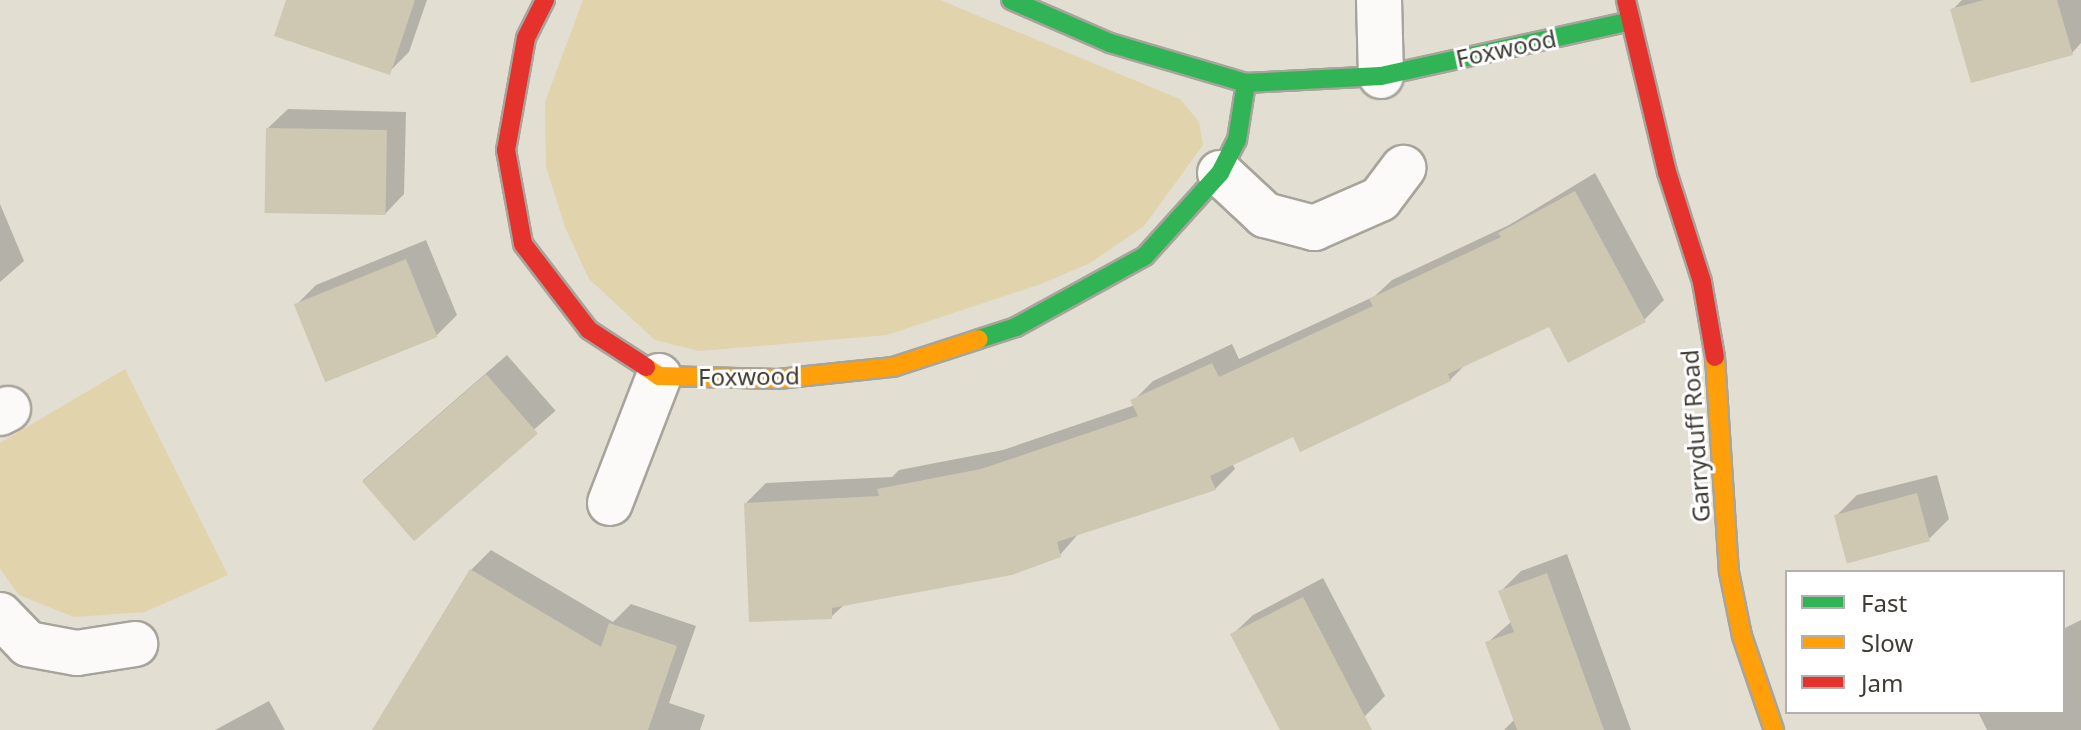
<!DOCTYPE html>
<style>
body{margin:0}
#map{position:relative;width:2081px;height:730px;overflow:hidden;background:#e2ded2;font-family:"Noto Sans",sans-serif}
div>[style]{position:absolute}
.green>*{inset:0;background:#e1d3ac}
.shadow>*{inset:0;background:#0003;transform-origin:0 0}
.building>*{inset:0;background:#cec7b2;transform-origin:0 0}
.roads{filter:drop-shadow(2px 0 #a7a49b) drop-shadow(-2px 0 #a7a49b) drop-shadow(0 2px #a7a49b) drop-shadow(0 -2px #a7a49b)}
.street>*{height:44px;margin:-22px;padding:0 22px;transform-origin:22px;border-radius:22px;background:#fbfaf8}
.fast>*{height:18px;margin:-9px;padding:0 9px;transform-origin:9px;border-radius:9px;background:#30b455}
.slow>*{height:18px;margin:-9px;padding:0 9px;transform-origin:9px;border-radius:9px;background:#ff9f0a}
.jam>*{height:18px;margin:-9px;padding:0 9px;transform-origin:9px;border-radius:9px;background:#e5322d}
span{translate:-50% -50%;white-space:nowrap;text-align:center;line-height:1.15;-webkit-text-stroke:6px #fff;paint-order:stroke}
.street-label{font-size:24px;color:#3f3c33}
.legend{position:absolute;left:1785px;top:570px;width:280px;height:144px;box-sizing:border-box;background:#fff;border:2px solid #b2b1ad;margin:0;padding:10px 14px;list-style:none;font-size:24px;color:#3f3c33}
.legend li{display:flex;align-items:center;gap:16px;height:40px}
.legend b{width:40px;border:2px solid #b2b1ad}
</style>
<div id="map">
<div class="green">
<i style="clip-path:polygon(583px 0,940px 0,1180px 99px,1199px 122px,1203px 145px,1144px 226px,1090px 263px,1041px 284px,887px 335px,699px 351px,655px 340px,589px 279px,565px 227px,546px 167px,545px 102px)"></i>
<i style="clip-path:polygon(125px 369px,228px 575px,145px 612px,74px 617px,19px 595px,0 569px,0 443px)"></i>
</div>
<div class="shadow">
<i style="clip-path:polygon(288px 0,427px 0,409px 52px,389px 72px)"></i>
<i style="clip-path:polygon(1962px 0,2081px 0,2081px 43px,2072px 53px,1952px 10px)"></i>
<i style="clip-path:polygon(288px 109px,406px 112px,404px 194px,385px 214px,268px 128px)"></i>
<i style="clip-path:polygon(1595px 173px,1664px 300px,1644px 320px,1550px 324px,1467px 363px,1450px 380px,1294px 435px,1232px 463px,1235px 469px,1215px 489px,1079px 533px,1060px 555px,845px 604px,831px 617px,746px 503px,766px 483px,892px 477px,899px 470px,1003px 450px,1135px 405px,1133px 401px,1153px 381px,1232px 344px,1239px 359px,1375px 296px,1392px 280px,1509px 225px)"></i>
<i style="clip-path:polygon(0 204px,24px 261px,0 282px)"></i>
<i style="clip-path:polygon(426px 240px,457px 315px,437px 335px,327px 381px,296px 305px,316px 285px)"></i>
<i style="left:507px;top:355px;width:74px;height:191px;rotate:49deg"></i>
<i style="clip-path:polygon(1937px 475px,1949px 519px,1929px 539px,1837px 515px,1857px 495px)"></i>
<i style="clip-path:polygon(491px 550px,613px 622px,631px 604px,696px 626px,669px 703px,705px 715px,700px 730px,396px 730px,471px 570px)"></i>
<i style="clip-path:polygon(1567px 554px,1631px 730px,1504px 730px,1515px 719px,1487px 643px,1512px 621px,1501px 591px,1521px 571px)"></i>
<i style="clip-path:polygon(1323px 578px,1385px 696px,1365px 716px,1339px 730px,1283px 730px,1233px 634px,1253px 615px)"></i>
<i style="clip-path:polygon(2081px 620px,2081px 730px,1987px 730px,1978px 712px,2063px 712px,2063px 629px)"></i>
<i style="clip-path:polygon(269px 701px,285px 730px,215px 730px)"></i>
</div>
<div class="building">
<i style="clip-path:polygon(286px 0,415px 0,390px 75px,274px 36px)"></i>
<i style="clip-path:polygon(1984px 0,2057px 0,2073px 55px,1971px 83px,1950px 9px)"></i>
<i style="left:266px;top:128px;width:121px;height:85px;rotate:1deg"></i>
<i style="clip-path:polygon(1575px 191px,1646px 322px,1568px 363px,1549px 327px,1448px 374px,1451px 381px,1300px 452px,1293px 437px,1210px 476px,1216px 490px,1057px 542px,1061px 557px,1012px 575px,832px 608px,832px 619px,749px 622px,744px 503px,879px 496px,877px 489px,981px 469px,1138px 416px,1130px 400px,1212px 363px,1219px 377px,1373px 306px,1369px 299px,1501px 237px,1498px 233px)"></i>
<i style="left:406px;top:259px;width:84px;height:121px;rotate:68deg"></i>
<i style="left:486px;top:374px;width:79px;height:164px;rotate:49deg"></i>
<i style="left:1917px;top:493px;width:50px;height:86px;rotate:75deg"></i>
<i style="clip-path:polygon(470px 569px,601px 647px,609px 623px,677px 646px,648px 730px,372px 730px)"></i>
<i style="clip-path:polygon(1547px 573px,1604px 730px,1517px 730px,1485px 642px,1514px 632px,1498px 591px)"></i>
<i style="clip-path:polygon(1303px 597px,1372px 730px,1280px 730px,1230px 634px)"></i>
</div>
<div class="roads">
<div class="street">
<i style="left:1379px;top:0;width:76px;rotate:88.5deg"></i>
<i style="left:1220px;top:173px;width:62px;rotate:43deg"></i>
<i style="left:1265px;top:215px;width:51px;rotate:14.9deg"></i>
<i style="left:1314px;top:228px;width:72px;rotate:-23.7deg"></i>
<i style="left:1380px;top:199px;width:39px;rotate:-53deg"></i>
<i style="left:0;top:413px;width:9px;rotate:-27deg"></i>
<i style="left:610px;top:503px;width:136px;rotate:-68.9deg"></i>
<i style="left:0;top:615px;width:40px;rotate:46deg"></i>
<i style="left:28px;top:644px;width:50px;rotate:10.4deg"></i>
<i style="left:77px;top:653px;width:59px;rotate:-8.8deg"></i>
</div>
<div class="fast">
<i style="left:1011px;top:0;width:108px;rotate:23.5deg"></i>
<i style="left:1110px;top:43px;width:142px;rotate:16.4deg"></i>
<i style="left:1246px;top:83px;width:135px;rotate:-3deg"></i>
<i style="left:1381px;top:76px;width:256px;rotate:-12.4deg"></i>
<i style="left:979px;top:339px;width:39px;rotate:-18deg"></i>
<i style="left:1016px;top:327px;width:147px;rotate:-28.8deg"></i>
<i style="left:1145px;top:256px;width:112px;rotate:-47.9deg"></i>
<i style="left:1220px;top:173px;width:37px;rotate:-63deg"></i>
<i style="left:1237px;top:140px;width:58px;rotate:-81deg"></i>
</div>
<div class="slow">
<i style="left:1715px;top:357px;width:215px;rotate:86.3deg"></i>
<i style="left:1729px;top:572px;width:65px;rotate:78.5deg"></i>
<i style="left:1742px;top:636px;width:99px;rotate:71.2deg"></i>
<i style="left:646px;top:367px;width:16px;rotate:35deg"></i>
<i style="left:659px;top:376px;width:119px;rotate:1.4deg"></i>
<i style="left:778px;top:379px;width:116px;rotate:-6deg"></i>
<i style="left:893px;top:367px;width:90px;rotate:-18deg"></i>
</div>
<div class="jam">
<i style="left:545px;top:0;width:42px;rotate:116.6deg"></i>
<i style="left:526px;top:38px;width:114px;rotate:100.1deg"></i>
<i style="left:506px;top:150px;width:96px;rotate:79.7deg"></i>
<i style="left:523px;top:244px;width:108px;rotate:52.5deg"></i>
<i style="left:589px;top:330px;width:68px;rotate:33deg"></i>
<i style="left:1626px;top:0;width:177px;rotate:76.6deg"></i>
<i style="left:1667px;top:172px;width:115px;rotate:72.3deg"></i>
<i style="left:1702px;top:282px;width:76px;rotate:80.2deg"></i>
</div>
</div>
<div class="street-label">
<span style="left:1506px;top:48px;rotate:-12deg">Foxwood</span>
<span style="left:749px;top:376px;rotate:-1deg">Foxwood</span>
<span style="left:1695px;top:436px;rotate:-94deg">Garryduff Road</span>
</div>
<ul class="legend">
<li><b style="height:10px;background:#30b455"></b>Fast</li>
<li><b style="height:10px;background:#ff9f0a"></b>Slow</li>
<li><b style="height:10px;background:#e5322d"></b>Jam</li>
</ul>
</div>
